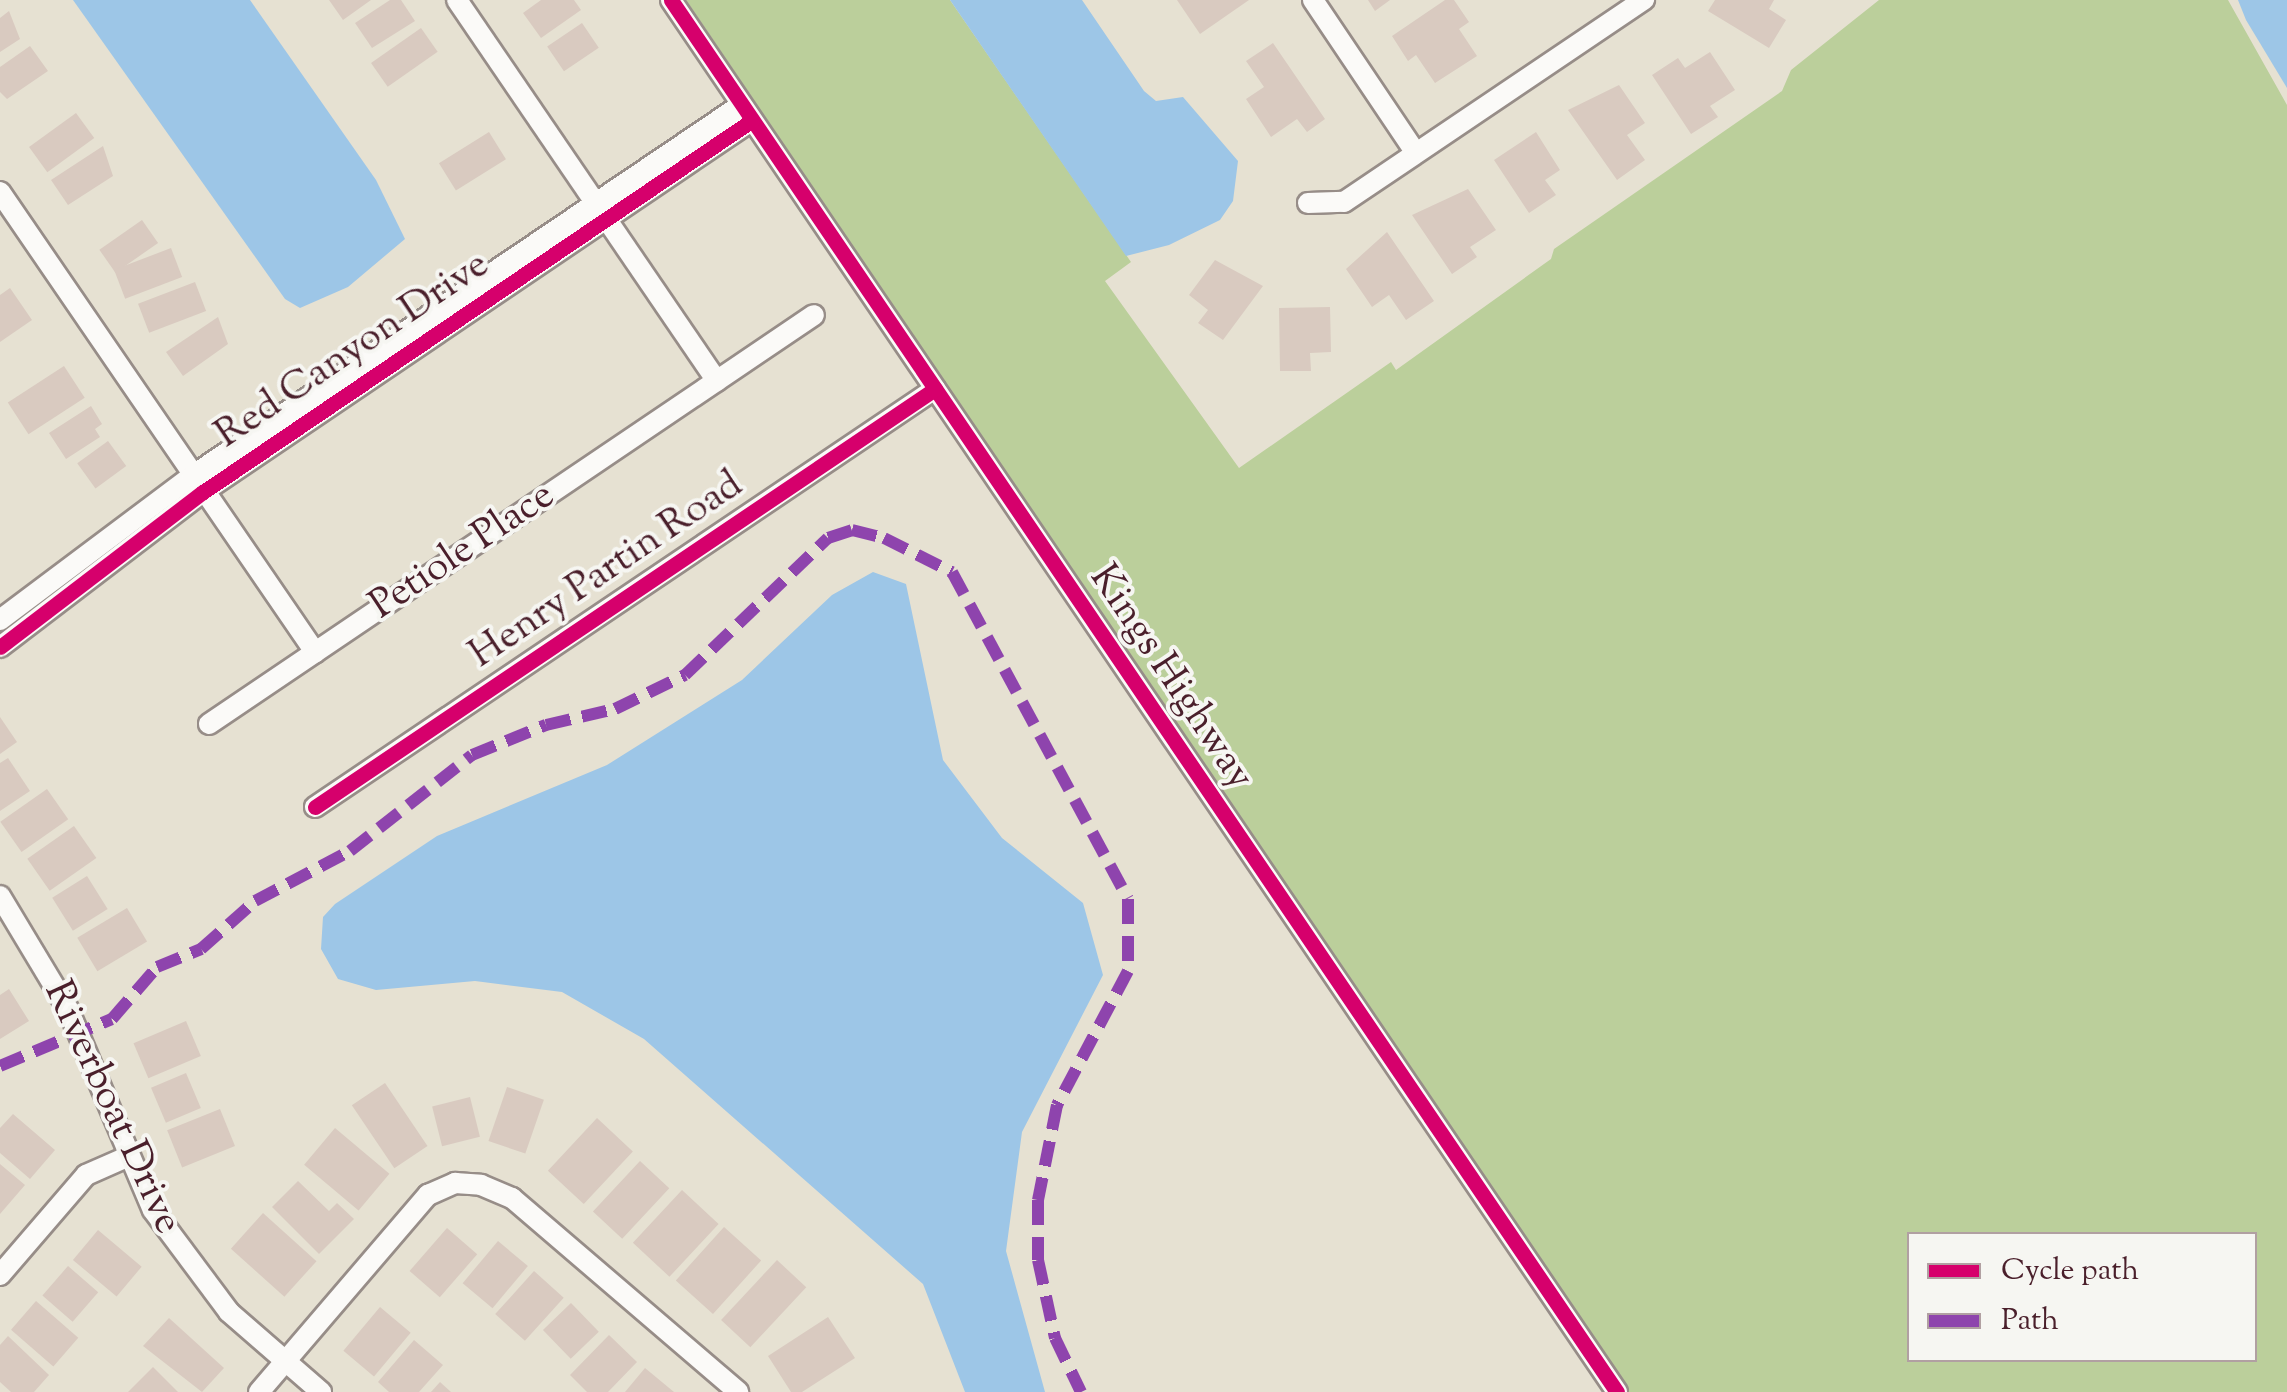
<!DOCTYPE html>
<style>
body{margin:0}
#map{position:relative;width:2287px;height:1392px;overflow:hidden;background:#e6e1d2;font-family:"Sorts Mill Goudy",serif}
div>[style]{position:absolute}
.green>*{inset:0;background:#bbcf9b}
.water>*{inset:0;background:#9dc6e7}
.building>*{inset:0;background:#d9cac0;transform-origin:0 0}
.roads{filter:drop-shadow(2px 0 #978d88) drop-shadow(-2px 0 #978d88) drop-shadow(0 2px #978d88) drop-shadow(0 -2px #978d88)}
.minor>*{height:20px;margin:-10px;padding:0 10px;transform-origin:10px;border-radius:10px;background:#fbfaf8}
.quiet>*{height:12px;margin-top:-6px;transform-origin:0;background:repeating-linear-gradient(90deg,#8e44ad 0 25px,transparent 0 37px)}
.cycleway>*{height:15px;margin:-7.5px;padding:0 7.5px;transform-origin:7.5px;border-radius:7.5px;background:#d6006c}
span{translate:-50% -50%;white-space:nowrap;text-align:center;line-height:1.15;-webkit-text-stroke:8px #f6f6f2;paint-order:stroke}
.street-label{font-size:40px;color:#4a1f2b}
.legend{position:absolute;left:1907px;top:1232px;width:350px;height:130px;box-sizing:border-box;background:#f6f6f2;border:2px solid #b1a0a2;margin:0;padding:12px 18px;list-style:none;font-size:30px;color:#4a1f2b}
.legend li{display:flex;align-items:center;gap:20px;height:50px}
.legend b{width:50px;border:2px solid #b1a0a2}
</style>
<div id="map">
<div class="green">
<i style="clip-path:polygon(evenodd,686px 0,950px 0,1131px 262px,1105px 281px,1239px 468px,1391px 362px,1396px 370px,1551px 259px,1554px 249px,1782px 91px,1791px 70px,1879px 0,2228px 0,2287px 105px,2287px 1392px,1629px 1392px,686px 0,1910px 1234px,2254px 1234px,2254px 1360px,1910px 1360px,1910px 1234px)"></i>
</div>
<div class="water">
<i style="clip-path:polygon(73px 0,250px 0,376px 180px,405px 239px,348px 287px,300px 308px,285px 299px)"></i>
<i style="clip-path:polygon(950px 0,1082px 0,1144px 91px,1156px 101px,1183px 97px,1238px 161px,1233px 201px,1220px 220px,1169px 245px,1126px 256px)"></i>
<i style="clip-path:polygon(2238px 0,2287px 0,2287px 88px,2246px 20px)"></i>
<i style="clip-path:polygon(873px 572px,906px 584px,943px 760px,1002px 838px,1083px 903px,1103px 975px,1022px 1132px,1006px 1251px,1045px 1392px,965px 1392px,923px 1284px,644px 1039px,562px 992px,475px 981px,376px 990px,338px 979px,321px 949px,323px 917px,335px 904px,437px 836px,607px 765px,742px 680px,832px 595px)"></i>
</div>
<div class="building">
<i style="clip-path:polygon(329px 0,371px 0,343px 20px)"></i>
<i style="clip-path:polygon(390px 0,401px 0,415px 21px,372px 48px,355px 23px)"></i>
<i style="clip-path:polygon(541px 0,574px 0,581px 10px,541px 38px,523px 13px)"></i>
<i style="clip-path:polygon(1177px 0,1249px 0,1200px 34px)"></i>
<i style="clip-path:polygon(1368px 0,1390px 0,1375px 11px)"></i>
<i style="clip-path:polygon(1445px 0,1454px 0,1469px 22px,1459px 29px,1477px 56px,1435px 83px,1416px 55px,1408px 61px,1392px 36px)"></i>
<i style="clip-path:polygon(1715px 0,1774px 0,1769px 9px,1786px 20px,1769px 48px,1708px 11px)"></i>
<i style="clip-path:polygon(9px 11px,20px 39px,0 52px,0 18px)"></i>
<i style="left:582px;top:23px;width:30px;height:42px;rotate:56deg"></i>
<i style="left:421px;top:28px;width:29px;height:61px;rotate:55deg"></i>
<i style="clip-path:polygon(1273px 43px,1325px 119px,1307px 132px,1297px 119px,1271px 137px,1246px 99px,1264px 87px,1246px 61px)"></i>
<i style="clip-path:polygon(30px 46px,48px 71px,7px 99px,0 92px,0 67px)"></i>
<i style="clip-path:polygon(1710px 52px,1735px 90px,1710px 106px,1718px 117px,1691px 134px,1652px 75px,1678px 58px,1685px 68px)"></i>
<i style="clip-path:polygon(1619px 85px,1645px 123px,1627px 135px,1645px 160px,1617px 180px,1568px 110px)"></i>
<i style="left:76px;top:113px;width:31px;height:58px;rotate:54deg"></i>
<i style="left:489px;top:132px;width:32px;height:59px;rotate:58deg"></i>
<i style="clip-path:polygon(1536px 132px,1560px 170px,1545px 180px,1556px 195px,1529px 213px,1494px 160px)"></i>
<i style="clip-path:polygon(103px 146px,113px 176px,68px 205px,51px 180px)"></i>
<i style="clip-path:polygon(1468px 189px,1496px 230px,1470px 247px,1477px 257px,1452px 274px,1412px 215px)"></i>
<i style="left:142px;top:220px;width:28px;height:52px;rotate:55deg"></i>
<i style="clip-path:polygon(1387px 232px,1434px 301px,1406px 320px,1389px 295px,1372px 307px,1346px 269px)"></i>
<i style="left:171px;top:248px;width:31px;height:61px;rotate:69deg"></i>
<i style="clip-path:polygon(1215px 260px,1263px 286px,1223px 340px,1198px 323px,1208px 310px,1189px 295px)"></i>
<i style="left:195px;top:282px;width:31px;height:61px;rotate:69deg"></i>
<i style="clip-path:polygon(10px 288px,32px 320px,0 342px,0 295px)"></i>
<i style="clip-path:polygon(1330px 307px,1331px 352px,1310px 353px,1311px 371px,1280px 371px,1279px 308px)"></i>
<i style="clip-path:polygon(218px 317px,228px 344px,183px 376px,166px 352px)"></i>
<i style="left:64px;top:366px;width:38px;height:67px;rotate:57deg"></i>
<i style="clip-path:polygon(91px 406px,102px 424px,95px 429px,100px 437px,66px 459px,49px 433px)"></i>
<i style="left:108px;top:441px;width:31px;height:38px;rotate:54deg"></i>
<i style="clip-path:polygon(0 717px,17px 742px,0 754px)"></i>
<i style="clip-path:polygon(8px 758px,30px 791px,0 811px,0 763px)"></i>
<i style="left:47px;top:789px;width:37px;height:57px;rotate:55deg"></i>
<i style="left:74px;top:826px;width:39px;height:57px;rotate:55deg"></i>
<i style="left:87px;top:876px;width:39px;height:41px;rotate:58deg"></i>
<i style="left:127px;top:908px;width:39px;height:58px;rotate:59deg"></i>
<i style="clip-path:polygon(9px 989px,29px 1021px,0 1039px,0 995px)"></i>
<i style="left:186px;top:1021px;width:38px;height:57px;rotate:67deg"></i>
<i style="left:186px;top:1073px;width:38px;height:38px;rotate:67deg"></i>
<i style="left:385px;top:1083px;width:76px;height:40px;rotate:56deg"></i>
<i style="left:507px;top:1087px;width:39px;height:57px;rotate:19deg"></i>
<i style="left:470px;top:1097px;width:41px;height:39px;rotate:76deg"></i>
<i style="left:220px;top:1109px;width:40px;height:57px;rotate:68deg"></i>
<i style="clip-path:polygon(13px 1114px,55px 1150px,30px 1179px,0 1153px,0 1128px)"></i>
<i style="left:597px;top:1118px;width:49px;height:72px;rotate:43deg"></i>
<i style="left:335px;top:1128px;width:71px;height:48px;rotate:40deg"></i>
<i style="left:640px;top:1161px;width:40px;height:69px;rotate:43deg"></i>
<i style="clip-path:polygon(0 1164px,25px 1185px,0 1214px)"></i>
<i style="clip-path:polygon(298px 1181px,329px 1211px,337px 1203px,354px 1219px,319px 1254px,272px 1207px)"></i>
<i style="left:682px;top:1190px;width:50px;height:72px;rotate:43deg"></i>
<i style="left:263px;top:1213px;width:72px;height:48px;rotate:42deg"></i>
<i style="left:724px;top:1227px;width:50px;height:72px;rotate:42deg"></i>
<i style="left:447px;top:1228px;width:40px;height:57px;rotate:41deg"></i>
<i style="left:98px;top:1230px;width:57px;height:39px;rotate:40deg"></i>
<i style="left:498px;top:1241px;width:39px;height:55px;rotate:40deg"></i>
<i style="left:777px;top:1260px;width:40px;height:82px;rotate:43deg"></i>
<i style="left:68px;top:1266px;width:40px;height:39px;rotate:41deg"></i>
<i style="left:534px;top:1271px;width:40px;height:58px;rotate:42deg"></i>
<i style="left:36px;top:1301px;width:56px;height:38px;rotate:41deg"></i>
<i style="left:571px;top:1303px;width:40px;height:39px;rotate:46deg"></i>
<i style="left:380px;top:1307px;width:40px;height:57px;rotate:40deg"></i>
<i style="clip-path:polygon(828px 1317px,855px 1358px,802px 1392px,791px 1392px,768px 1356px)"></i>
<i style="clip-path:polygon(169px 1318px,224px 1368px,202px 1392px,143px 1346px)"></i>
<i style="clip-path:polygon(609px 1335px,637px 1362px,608px 1392px,587px 1392px,570px 1375px)"></i>
<i style="clip-path:polygon(8px 1336px,49px 1375px,34px 1392px,11px 1392px,0 1382px,0 1345px)"></i>
<i style="clip-path:polygon(414px 1340px,443px 1365px,419px 1392px,389px 1392px,378px 1382px)"></i>
<i style="clip-path:polygon(153px 1367px,178px 1392px,128px 1392px)"></i>
<i style="clip-path:polygon(645px 1368px,674px 1392px,625px 1392px)"></i>
<i style="clip-path:polygon(440px 1382px,451px 1392px,431px 1392px)"></i>
</div>
<div class="roads">
<div class="minor">
<i style="left:457px;top:0;width:461px;rotate:55.7deg"></i>
<i style="left:671px;top:0;width:1683px;rotate:55.8deg"></i>
<i style="left:1313px;top:0;width:184px;rotate:56.1deg"></i>
<i style="left:0;top:192px;width:558px;rotate:55.6deg"></i>
<i style="left:1308px;top:203px;width:36px;rotate:-2deg"></i>
<i style="left:1344px;top:202px;width:362px;rotate:-34deg"></i>
<i style="left:0;top:620px;width:240px;rotate:-36.9deg"></i>
<i style="left:192px;top:476px;width:663px;rotate:-34.05deg"></i>
<i style="left:0;top:647px;width:255px;rotate:-37.4deg"></i>
<i style="left:203px;top:492px;width:662px;rotate:-34.1deg"></i>
<i style="left:209px;top:724px;width:730px;rotate:-34.06deg"></i>
<i style="left:315px;top:807px;width:748px;rotate:-33.99deg"></i>
<i style="left:0;top:896px;width:132px;rotate:59deg"></i>
<i style="left:68px;top:1009px;width:218px;rotate:67.1deg"></i>
<i style="left:153px;top:1210px;width:127px;rotate:53.3deg"></i>
<i style="left:229px;top:1312px;width:122px;rotate:41deg"></i>
<i style="left:0;top:1275px;width:132px;rotate:-49.3deg"></i>
<i style="left:86px;top:1175px;width:45px;rotate:-23.7deg"></i>
<i style="left:259px;top:1392px;width:260px;rotate:-49.4deg"></i>
<i style="left:428px;top:1195px;width:30px;rotate:-24deg"></i>
<i style="left:455px;top:1183px;width:26px;rotate:4deg"></i>
<i style="left:481px;top:1185px;width:34px;rotate:23deg"></i>
<i style="left:512px;top:1198px;width:298px;rotate:40.6deg"></i>
</div>
</div>
<div class="quiet">
<i style="left:0;top:1066px;width:121px;rotate:-22.8deg"></i>
<i style="left:112px;top:1019px;width:69px;rotate:-49.1deg"></i>
<i style="left:157px;top:967px;width:48px;rotate:-22.2deg"></i>
<i style="left:201px;top:949px;width:72px;rotate:-41.6deg"></i>
<i style="left:255px;top:901px;width:107px;rotate:-27.8deg"></i>
<i style="left:350px;top:851px;width:155px;rotate:-38.2deg"></i>
<i style="left:472px;top:755px;width:80px;rotate:-22.1deg"></i>
<i style="left:546px;top:725px;width:71px;rotate:-13.1deg"></i>
<i style="left:615px;top:709px;width:78px;rotate:-25.9deg"></i>
<i style="left:685px;top:675px;width:198px;rotate:-43.8deg"></i>
<i style="left:828px;top:538px;width:25px;rotate:-18deg"></i>
<i style="left:852px;top:530px;width:33px;rotate:14deg"></i>
<i style="left:884px;top:538px;width:76px;rotate:26.6deg"></i>
<i style="left:952px;top:572px;width:371px;rotate:61.7deg"></i>
<i style="left:1128px;top:899px;width:72px;rotate:90deg"></i>
<i style="left:1128px;top:971px;width:152px;rotate:117.9deg"></i>
<i style="left:1057px;top:1105px;width:97px;rotate:101.3deg"></i>
<i style="left:1038px;top:1200px;width:60px;rotate:90deg"></i>
<i style="left:1038px;top:1260px;width:80px;rotate:77.7deg"></i>
<i style="left:1055px;top:1338px;width:60px;rotate:64.3deg"></i>
</div>
<div class="cycleway">
<i style="left:671px;top:0;width:1683px;rotate:55.8deg"></i>
<i style="left:0;top:647px;width:255px;rotate:-37.4deg"></i>
<i style="left:203px;top:492px;width:662px;rotate:-34.1deg"></i>
<i style="left:315px;top:807px;width:748px;rotate:-33.99deg"></i>
</div>
<div class="street-label">
<span style="left:353px;top:351px;rotate:-34deg">Red Canyon Drive</span>
<span style="left:463px;top:552px;rotate:-34deg">Petiole Place</span>
<span style="left:607px;top:571px;rotate:-34deg">Henry Partin Road</span>
<span style="left:1170px;top:678px;rotate:56deg">Kings Highway</span>
<span style="left:111px;top:1108px;rotate:65deg">Riverboat Drive</span>
</div>
<ul class="legend">
<li><b style="height:12px;background:#d6006c"></b>Cycle path</li>
<li><b style="height:12px;background:#8e44ad"></b>Path</li>
</ul>
</div>
